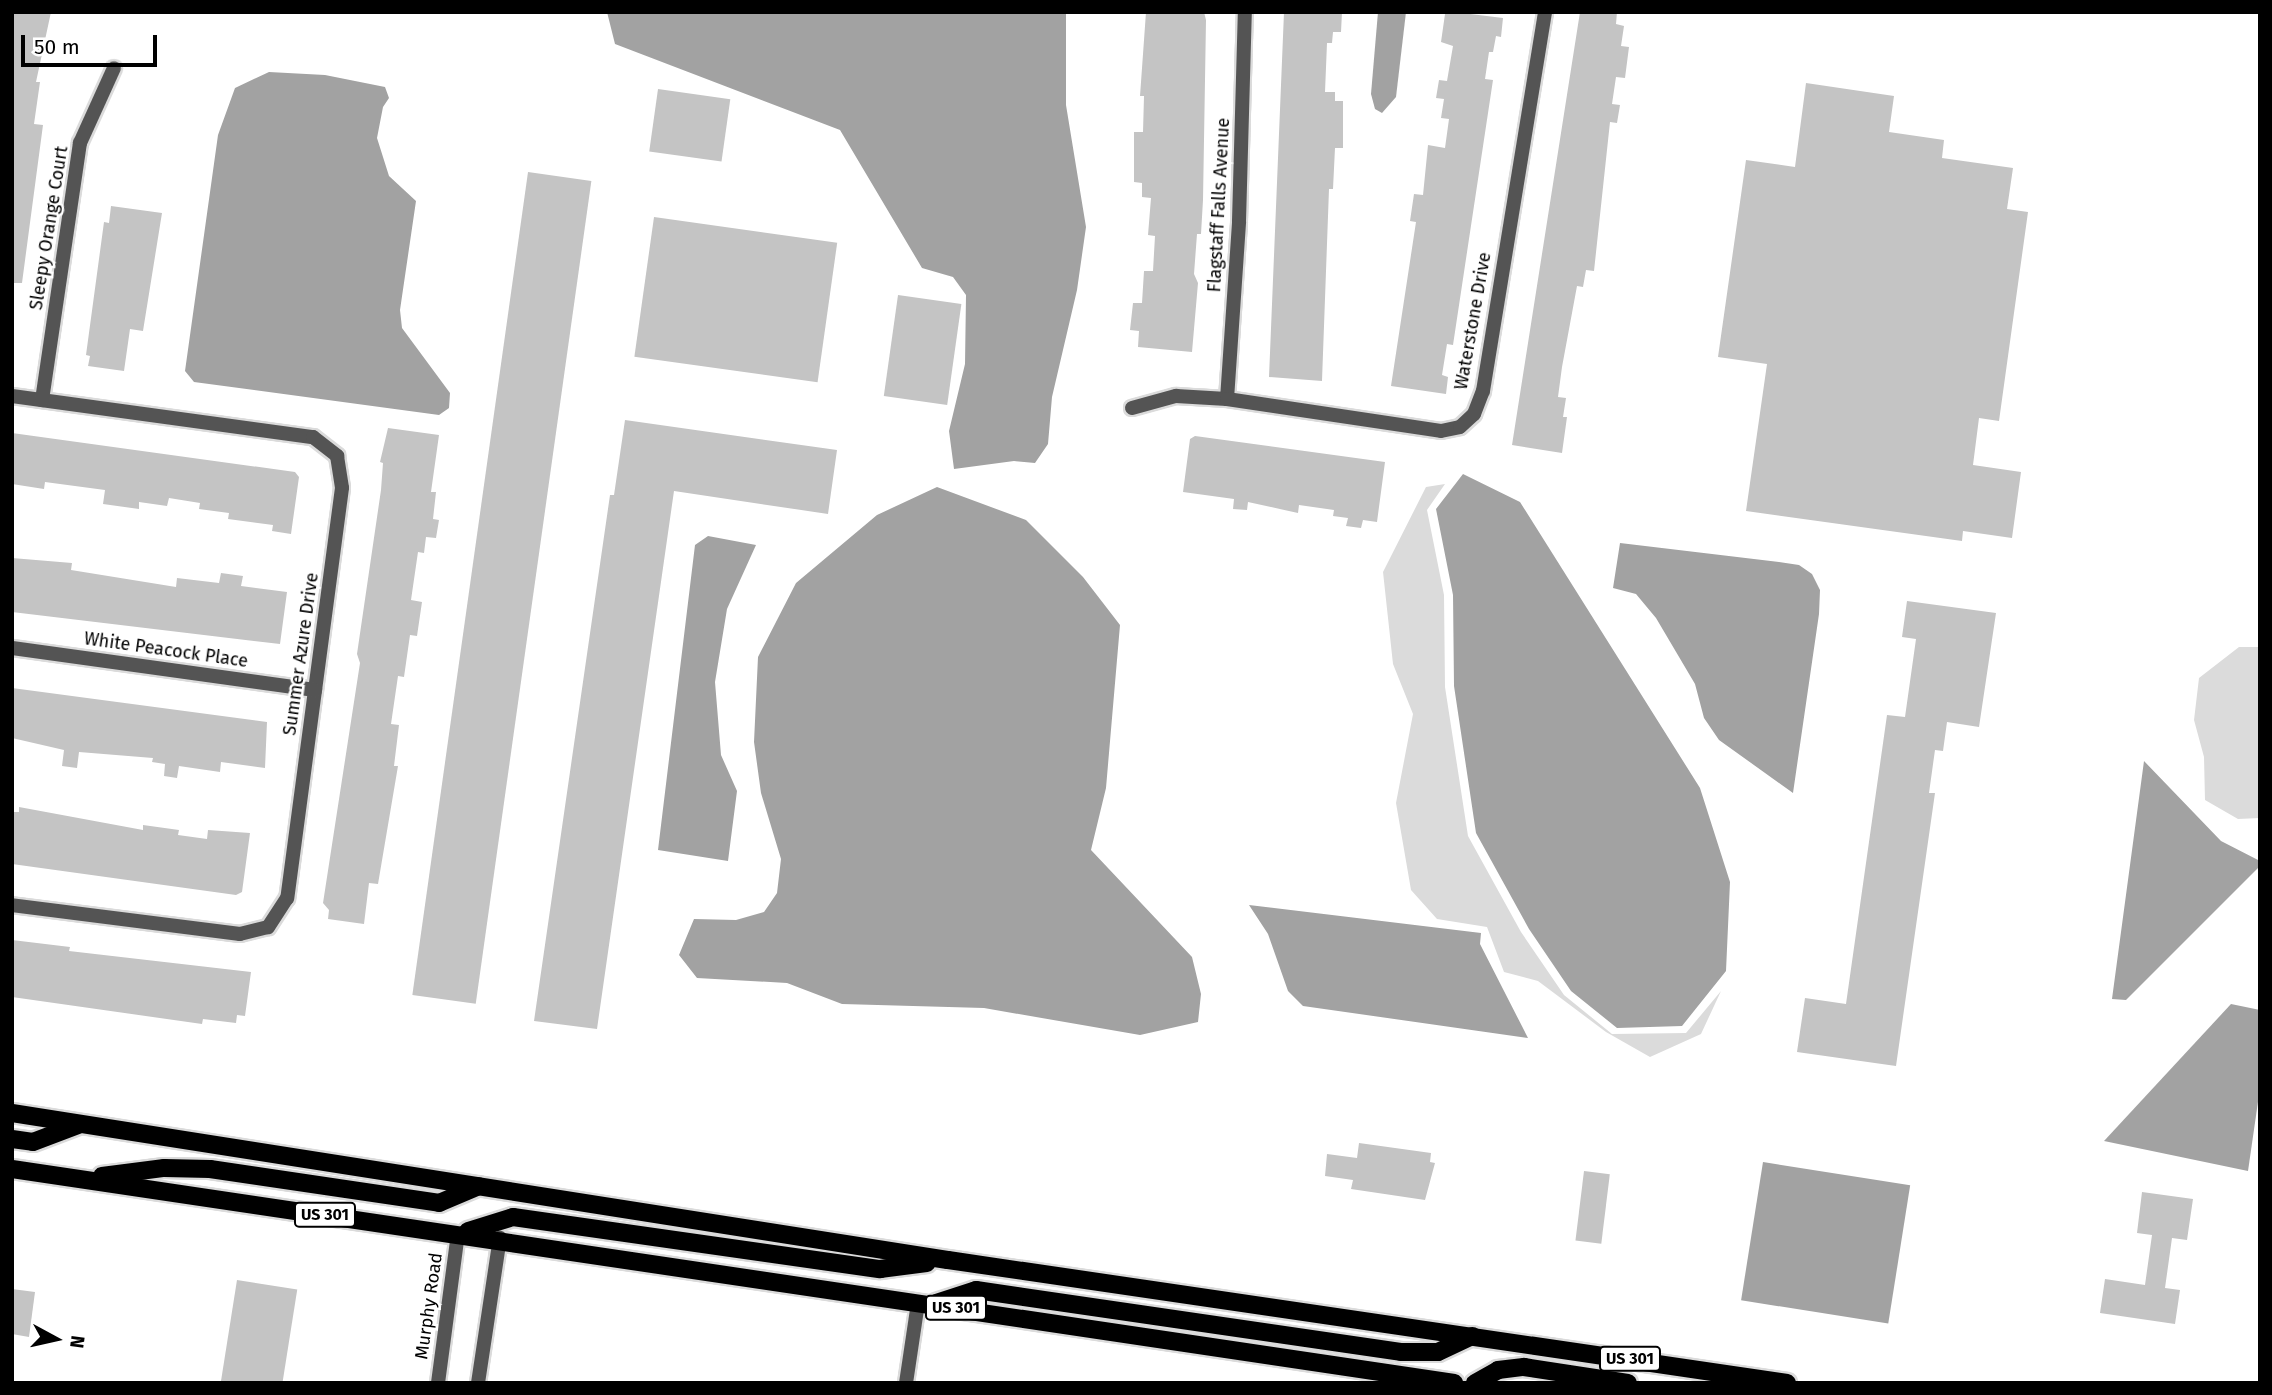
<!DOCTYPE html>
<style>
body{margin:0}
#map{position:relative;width:2272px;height:1395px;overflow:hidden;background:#fff;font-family:"Fira Sans",sans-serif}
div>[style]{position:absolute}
.green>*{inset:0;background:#dbdbdb}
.water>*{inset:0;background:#a2a2a2;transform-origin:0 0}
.building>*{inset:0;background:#c4c4c4;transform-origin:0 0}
.roads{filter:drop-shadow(2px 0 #dbdbdb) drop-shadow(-2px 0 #dbdbdb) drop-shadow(0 2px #dbdbdb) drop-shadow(0 -2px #dbdbdb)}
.minor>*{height:14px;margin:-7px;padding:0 7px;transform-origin:7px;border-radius:7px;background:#545454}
.primary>*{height:18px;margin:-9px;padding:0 9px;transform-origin:9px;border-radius:9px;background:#000}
span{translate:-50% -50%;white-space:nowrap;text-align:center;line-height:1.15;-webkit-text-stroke:5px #fff;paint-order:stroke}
.shield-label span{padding:2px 5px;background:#fff;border:2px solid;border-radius:5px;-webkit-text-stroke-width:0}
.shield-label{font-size:16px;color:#000;font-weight:700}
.street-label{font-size:18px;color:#000}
.frame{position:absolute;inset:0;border:14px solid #000;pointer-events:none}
.north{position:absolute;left:21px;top:1304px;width:70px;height:70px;-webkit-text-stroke:5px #fff;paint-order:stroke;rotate:98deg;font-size:19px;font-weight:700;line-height:28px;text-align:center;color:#000}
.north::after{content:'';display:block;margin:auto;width:24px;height:32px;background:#000;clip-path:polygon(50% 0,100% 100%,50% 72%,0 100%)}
.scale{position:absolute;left:21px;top:35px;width:136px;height:32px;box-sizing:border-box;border:4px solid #000;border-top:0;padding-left:9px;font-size:21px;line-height:24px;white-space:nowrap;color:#000;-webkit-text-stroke:5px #fff;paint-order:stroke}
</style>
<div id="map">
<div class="green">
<i style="clip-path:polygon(1445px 484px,1427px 510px,1444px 595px,1445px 687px,1468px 836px,1521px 932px,1564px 995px,1612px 1034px,1686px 1033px,1721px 991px,1701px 1034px,1650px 1057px,1606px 1032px,1538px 981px,1504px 972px,1487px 927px,1437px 919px,1411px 890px,1396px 803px,1413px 714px,1393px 664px,1383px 572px,1426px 487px)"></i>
<i style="clip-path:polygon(2239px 647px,2260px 647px,2260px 818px,2238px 819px,2205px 800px,2204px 757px,2194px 720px,2199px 678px)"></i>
</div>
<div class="water">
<i style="clip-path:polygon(607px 12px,1066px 12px,1066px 105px,1086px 227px,1077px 290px,1052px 397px,1048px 444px,1035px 463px,1014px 461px,954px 469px,949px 431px,965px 364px,966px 295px,953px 277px,922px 268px,840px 130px,615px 44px)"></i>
<i style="clip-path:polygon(1378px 12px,1406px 12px,1396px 97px,1382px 113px,1375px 109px,1371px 94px)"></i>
<i style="clip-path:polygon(269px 72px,325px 75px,385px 87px,389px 98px,383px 107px,377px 138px,389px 176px,416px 201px,400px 310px,402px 328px,450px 393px,449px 408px,439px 415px,194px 382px,185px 371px,218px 135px,235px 88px)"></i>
<i style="clip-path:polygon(1463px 474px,1520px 502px,1700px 788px,1730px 882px,1726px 971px,1682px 1026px,1617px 1028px,1571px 991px,1529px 929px,1476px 833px,1454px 686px,1453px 595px,1436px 509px)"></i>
<i style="clip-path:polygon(937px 487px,1026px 520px,1083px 577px,1120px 625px,1106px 788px,1091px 850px,1192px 957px,1201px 994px,1198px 1022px,1140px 1035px,984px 1008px,842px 1004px,787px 983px,697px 978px,679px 955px,694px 919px,736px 920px,764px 912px,777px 893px,781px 859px,761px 793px,754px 742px,758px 657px,796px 583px,877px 515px)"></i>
<i style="clip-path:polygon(708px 536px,756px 545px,727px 609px,715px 682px,721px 755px,737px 791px,728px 861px,658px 850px,695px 545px)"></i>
<i style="clip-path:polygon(1620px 543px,1779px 562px,1799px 565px,1812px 574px,1820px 590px,1819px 614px,1793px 793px,1719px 740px,1704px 718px,1695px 684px,1656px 618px,1636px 594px,1613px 588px)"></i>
<i style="clip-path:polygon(2144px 761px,2221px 841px,2260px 861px,2260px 866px,2126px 1000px,2112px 999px)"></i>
<i style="clip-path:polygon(1249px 905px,1481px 933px,1480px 944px,1528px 1038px,1303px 1006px,1288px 991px,1268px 934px)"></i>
<i style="clip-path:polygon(2231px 1004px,2260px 1010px,2260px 1088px,2248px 1171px,2104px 1141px)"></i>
<i style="left:1763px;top:1162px;width:149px;height:140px;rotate:9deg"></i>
</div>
<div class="building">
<i style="clip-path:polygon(12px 12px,51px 12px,36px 82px,40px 82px,34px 124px,43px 125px,22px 283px,12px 283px)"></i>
<i style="clip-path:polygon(1146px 12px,1204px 12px,1206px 20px,1203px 200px,1201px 234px,1197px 234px,1194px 274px,1198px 283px,1192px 352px,1138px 347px,1139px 331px,1130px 330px,1133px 303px,1142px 303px,1144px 271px,1153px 271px,1155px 236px,1148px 235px,1151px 198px,1142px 197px,1142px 183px,1134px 182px,1134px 132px,1143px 132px,1144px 96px,1140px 96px)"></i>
<i style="clip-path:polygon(1284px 12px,1342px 12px,1341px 32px,1333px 32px,1332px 43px,1327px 43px,1325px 92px,1335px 92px,1335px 101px,1343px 101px,1343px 148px,1335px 148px,1333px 189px,1329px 189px,1322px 381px,1269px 377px)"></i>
<i style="clip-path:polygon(1454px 12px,1503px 18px,1501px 37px,1496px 36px,1493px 52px,1489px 52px,1485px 79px,1493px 80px,1453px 345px,1447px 344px,1442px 375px,1448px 377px,1446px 394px,1391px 386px,1416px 222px,1410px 221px,1414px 194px,1423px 195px,1428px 145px,1445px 148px,1449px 119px,1441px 118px,1444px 99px,1436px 98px,1439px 80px,1447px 81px,1453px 46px,1441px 42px,1445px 14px)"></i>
<i style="clip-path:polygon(1580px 12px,1617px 12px,1616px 24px,1624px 26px,1621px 46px,1629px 47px,1625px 78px,1616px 77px,1612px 104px,1620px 105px,1617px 123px,1610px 122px,1594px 271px,1586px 270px,1583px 287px,1577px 286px,1562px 367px,1558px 397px,1566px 398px,1563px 417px,1567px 417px,1562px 453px,1512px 445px)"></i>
<i style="clip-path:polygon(1806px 83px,1894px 96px,1889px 132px,1944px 140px,1942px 158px,2013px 168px,2007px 209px,2028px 212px,1999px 421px,1979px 418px,1973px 465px,2021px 472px,2012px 538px,1963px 531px,1962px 541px,1746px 511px,1767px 364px,1718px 357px,1746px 160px,1795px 167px)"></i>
<i style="left:658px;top:89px;width:73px;height:63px;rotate:8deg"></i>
<i style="left:528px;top:172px;width:64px;height:831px;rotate:8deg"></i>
<i style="clip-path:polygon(111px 206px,162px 213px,143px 331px,130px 329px,124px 371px,88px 366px,90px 356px,86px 355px,104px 222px,109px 223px)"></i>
<i style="left:654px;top:217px;width:185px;height:141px;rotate:8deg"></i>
<i style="left:898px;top:295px;width:64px;height:102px;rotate:8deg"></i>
<i style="clip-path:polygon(625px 420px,837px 450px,828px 514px,674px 491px,597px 1029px,534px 1021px,610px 495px,614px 495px)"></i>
<i style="clip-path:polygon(388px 428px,439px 435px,431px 492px,436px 492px,433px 519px,439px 520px,436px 538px,426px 537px,424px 553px,418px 552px,411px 600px,422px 602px,417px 636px,410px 635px,404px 677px,398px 676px,391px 724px,399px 725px,394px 766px,398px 766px,378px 884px,369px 883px,364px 924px,328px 919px,329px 910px,323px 903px,360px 663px,357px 654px,381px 490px,383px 463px,380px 462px)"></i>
<i style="clip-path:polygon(12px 433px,295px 472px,299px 477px,291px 534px,272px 531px,273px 525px,228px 519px,229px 513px,199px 509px,200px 503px,169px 498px,167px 506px,139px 502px,139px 509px,103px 504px,105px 490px,45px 482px,44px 489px,12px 484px)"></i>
<i style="clip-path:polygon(1195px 436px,1385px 462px,1377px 522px,1363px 520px,1361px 528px,1346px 526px,1348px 518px,1333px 516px,1334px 510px,1299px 505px,1298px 513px,1248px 502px,1247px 510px,1233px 509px,1234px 499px,1183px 492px,1190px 439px)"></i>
<i style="clip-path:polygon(12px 558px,72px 563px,71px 570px,176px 587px,177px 578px,219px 583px,221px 573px,243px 576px,241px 586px,287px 592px,280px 644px,12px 612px)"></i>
<i style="clip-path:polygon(1907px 601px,1996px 613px,1979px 727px,1947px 722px,1943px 751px,1935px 750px,1929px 793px,1935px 793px,1896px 1066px,1797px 1052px,1805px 998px,1846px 1004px,1887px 715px,1905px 717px,1916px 639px,1902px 637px)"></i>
<i style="clip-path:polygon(12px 688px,267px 722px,265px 768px,221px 762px,220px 772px,179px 766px,177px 778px,164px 776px,165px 764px,152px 762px,153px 758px,79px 752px,77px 768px,62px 766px,64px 750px,12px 738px)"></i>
<i style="clip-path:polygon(19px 807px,143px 830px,143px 825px,179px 830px,178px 835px,207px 839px,208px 830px,250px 833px,242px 892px,236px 895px,12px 864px,12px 812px,19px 812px)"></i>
<i style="clip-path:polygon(12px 940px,70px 947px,69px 951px,251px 972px,245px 1016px,237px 1015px,236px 1023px,203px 1019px,202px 1024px,12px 997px)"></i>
<i style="clip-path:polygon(1359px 1143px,1431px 1153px,1430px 1162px,1435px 1163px,1425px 1200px,1351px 1189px,1353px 1180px,1325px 1176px,1327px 1154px,1357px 1158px)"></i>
<i style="left:1584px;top:1171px;width:26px;height:70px;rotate:7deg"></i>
<i style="clip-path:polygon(2142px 1192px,2193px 1199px,2187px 1240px,2172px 1238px,2165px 1288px,2180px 1290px,2175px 1324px,2100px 1313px,2105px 1279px,2145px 1285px,2152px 1235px,2137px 1233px)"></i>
<i style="left:237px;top:1280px;width:61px;height:104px;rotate:9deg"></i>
<i style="clip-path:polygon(12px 1289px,35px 1292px,29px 1337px,12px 1334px)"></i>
</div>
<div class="roads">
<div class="minor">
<i style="left:12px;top:396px;width:304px;rotate:7.8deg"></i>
<i style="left:313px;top:437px;width:31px;rotate:38deg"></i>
<i style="left:337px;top:456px;width:32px;rotate:81deg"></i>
<i style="left:342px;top:488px;width:414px;rotate:97.6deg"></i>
<i style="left:287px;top:898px;width:35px;rotate:123deg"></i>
<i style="left:268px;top:927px;width:29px;rotate:166deg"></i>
<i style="left:240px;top:934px;width:230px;rotate:-172.8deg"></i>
<i style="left:1227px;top:399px;width:178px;rotate:-86.1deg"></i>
<i style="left:1239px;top:221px;width:209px;rotate:-88.4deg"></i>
<i style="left:42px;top:400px;width:260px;rotate:-81.6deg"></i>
<i style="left:80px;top:143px;width:82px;rotate:-65.6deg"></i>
<i style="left:1132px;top:408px;width:46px;rotate:-15.3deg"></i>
<i style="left:1176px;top:396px;width:51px;rotate:3.4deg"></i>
<i style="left:1227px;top:399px;width:216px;rotate:8.5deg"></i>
<i style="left:1441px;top:431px;width:19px;rotate:-12deg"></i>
<i style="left:1460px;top:427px;width:19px;rotate:-43deg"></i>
<i style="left:1474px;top:414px;width:25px;rotate:-69deg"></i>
<i style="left:1483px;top:391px;width:384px;rotate:-80.7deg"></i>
<i style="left:12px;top:648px;width:306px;rotate:7.9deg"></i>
<i style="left:438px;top:1383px;width:150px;rotate:-82.4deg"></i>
<i style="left:478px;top:1383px;width:147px;rotate:-81.4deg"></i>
<i style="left:906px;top:1383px;width:81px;rotate:-81.5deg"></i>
</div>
<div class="primary">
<i style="left:12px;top:1113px;width:947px;rotate:8.93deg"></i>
<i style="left:948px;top:1260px;width:848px;rotate:8.34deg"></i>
<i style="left:12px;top:1139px;width:21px;rotate:8deg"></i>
<i style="left:33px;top:1142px;width:48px;rotate:-20.7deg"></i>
<i style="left:12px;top:1169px;width:1458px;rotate:8.44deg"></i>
<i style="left:102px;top:1176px;width:63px;rotate:-7.4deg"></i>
<i style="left:164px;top:1168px;width:46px;rotate:1.2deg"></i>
<i style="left:210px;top:1169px;width:232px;rotate:8.4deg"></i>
<i style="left:439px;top:1203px;width:43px;rotate:-23deg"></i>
<i style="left:468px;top:1231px;width:47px;rotate:-17.3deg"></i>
<i style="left:513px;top:1217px;width:371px;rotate:8.1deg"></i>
<i style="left:880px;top:1269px;width:47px;rotate:-7.3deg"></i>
<i style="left:936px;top:1303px;width:42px;rotate:-18deg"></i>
<i style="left:976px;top:1290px;width:429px;rotate:8.3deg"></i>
<i style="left:1401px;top:1352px;width:37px"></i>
<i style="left:1438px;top:1352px;width:38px;rotate:-25deg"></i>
<i style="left:1475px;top:1383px;width:26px;rotate:-29deg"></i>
<i style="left:1498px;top:1370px;width:26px;rotate:-7deg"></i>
<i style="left:1524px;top:1367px;width:105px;rotate:8.7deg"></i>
</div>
</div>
<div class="shield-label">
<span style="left:325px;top:1215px">US 301</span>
<span style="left:956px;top:1308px">US 301</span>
<span style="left:1630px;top:1359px">US 301</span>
</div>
<div class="street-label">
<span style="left:1219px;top:205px;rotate:-87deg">Flagstaff Falls Avenue</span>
<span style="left:49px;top:228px;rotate:-81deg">Sleepy Orange Court</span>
<span style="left:1473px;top:321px;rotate:-80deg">Waterstone Drive</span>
<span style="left:166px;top:650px;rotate:8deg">White Peacock Place</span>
<span style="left:301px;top:654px;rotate:-82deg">Summer Azure Drive</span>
<span style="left:429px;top:1306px;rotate:-82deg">Murphy Road</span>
</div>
<div class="frame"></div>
<div class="north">N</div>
<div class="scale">50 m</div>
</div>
